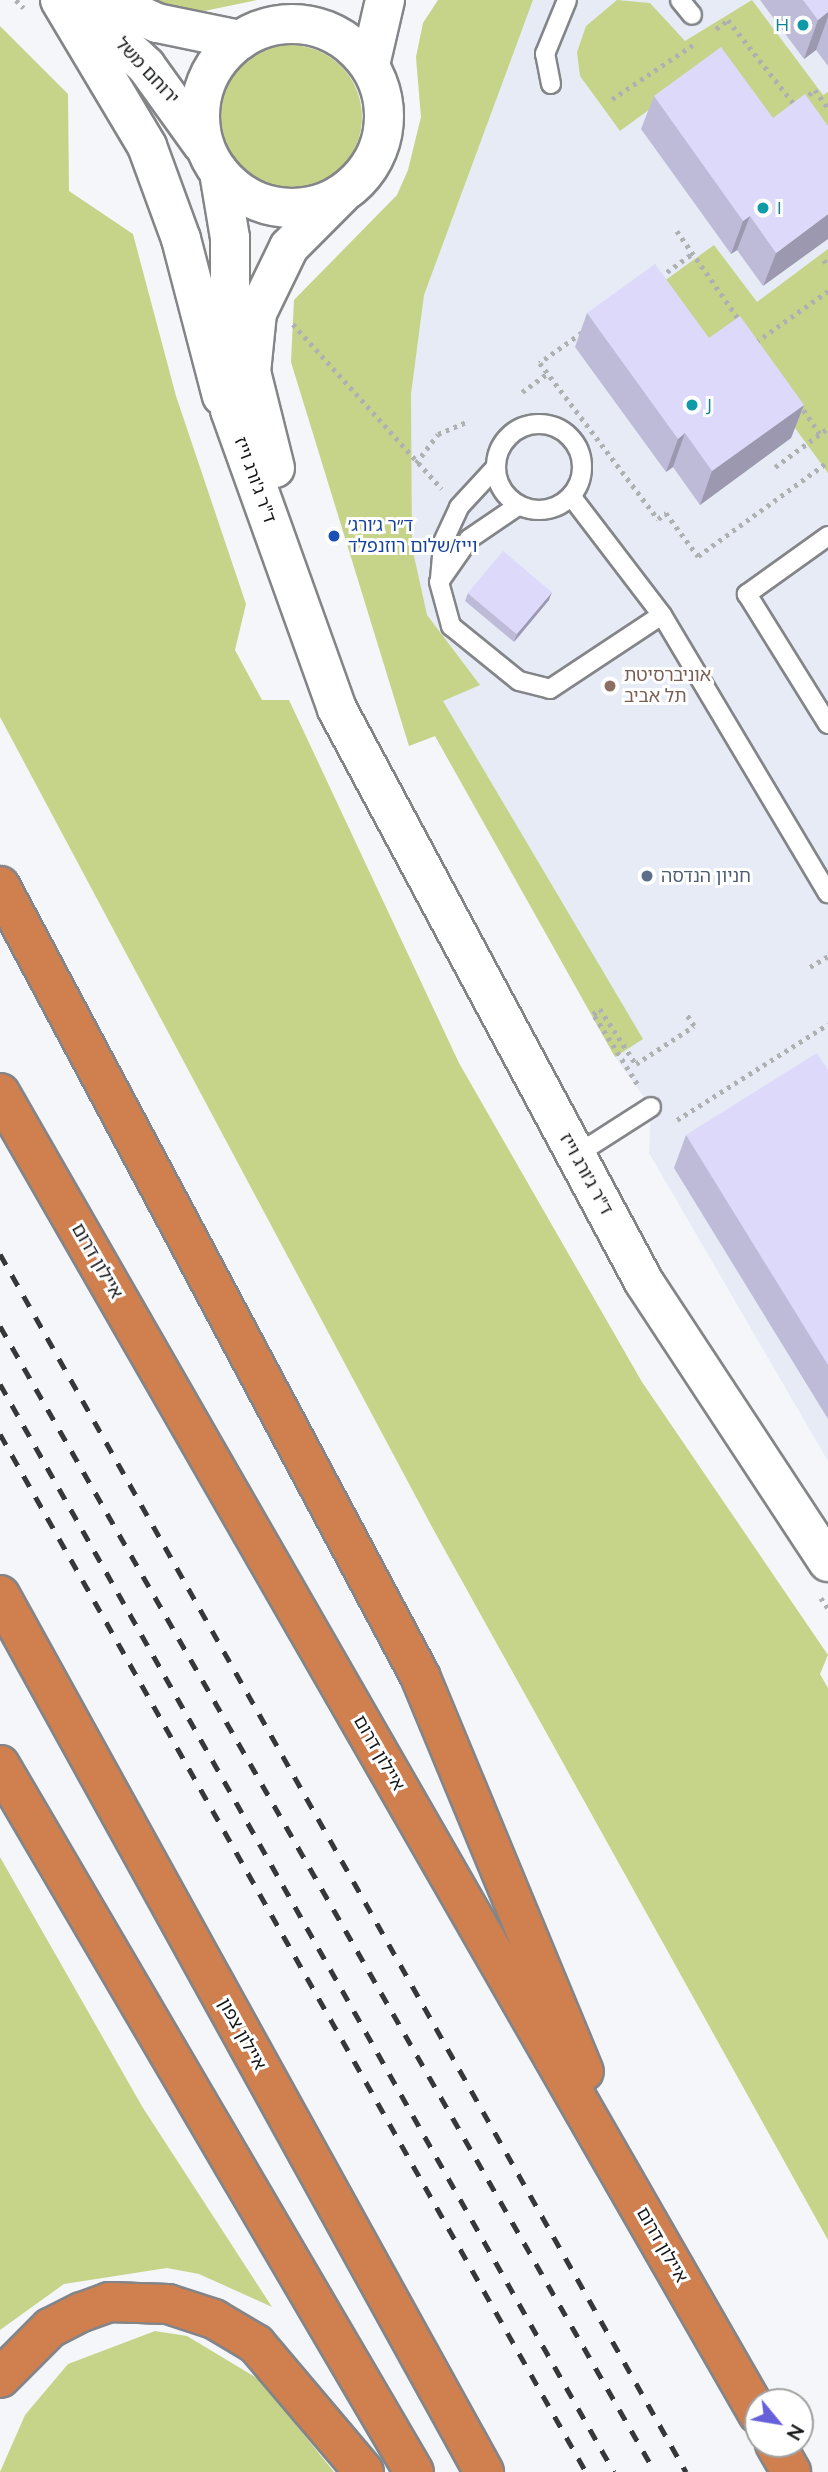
<!DOCTYPE html>
<meta charset="utf-8">
<style>
body{margin:0}
#map{position:relative;width:828px;height:2472px;overflow:hidden;background:#f5f6f9;font-family:Mulish,"Noto Sans Hebrew",sans-serif}
div>[style]{position:absolute}
.built>*{inset:0;background:#e6ebf5}
.green>*{inset:0;background:#c6d48a}
.round{border-radius:50%}
.path>*{height:4.5px;margin-top:-2.25px;transform-origin:0;background:repeating-linear-gradient(90deg,#afb0b2 0 3.5px,transparent 0 8.5px)}
.roads{filter:drop-shadow(2px 0 #838588) drop-shadow(-2px 0 #838588) drop-shadow(0 2px #838588) drop-shadow(0 -2px #838588)}
.service>*{height:18px;margin:-9px;padding:0 9px;transform-origin:9px;border-radius:9px;background:#fff}
.service>.ring{margin:-9px;padding:0;box-sizing:content-box;background:none;border:18px solid #fff;border-radius:50%}
.tertiary>*{height:38px;margin:-19px;padding:0 19px;transform-origin:19px;border-radius:19px;background:#fff}
.tertiary>.ring{margin:-19px;padding:0;box-sizing:content-box;background:none;border:38px solid #fff;border-radius:50%}
.motorway>*{height:38px;margin:-19px;padding:0 19px;transform-origin:19px;border-radius:19px;background:#d07f4f}
.rail>*{height:5px;margin-top:-2.5px;transform-origin:0;background:repeating-linear-gradient(90deg,#363738 0 12px,transparent 0 24px)}
.wall>*{inset:0;background:#bebbd8}
.shaded-wall>*{inset:0;background:#9b98b0}
.building>*{inset:0;background:#ddd9fb;transform-origin:0 0}
.dots>*{width:19px;height:19px;translate:-50% -50%;box-sizing:border-box;border:4px solid #fff;border-radius:50%}
span{translate:-50% -50%;white-space:nowrap;text-align:center;line-height:1.15;-webkit-text-stroke:6px #fff;paint-order:stroke}
.culture-label{font-size:18px;color:#0d838f}
.right{translate:-100% -50%;text-align:right}
.left{translate:0 -50%;text-align:left}
.street-label{font-size:18px;color:#131415}
.transit-label{font-size:18px;color:#164399}
.education-label{font-size:18px;color:#785e54}
.service-label{font-size:18px;color:#4e5e75}
.north{position:absolute;left:744px;top:2388px;width:70px;height:70px;box-sizing:border-box;background:#fff;border:2px solid #a1a1a1;border-radius:50%;rotate:120deg;font-size:19px;font-weight:700;line-height:28px;text-align:center;color:#131415}
.north::after{content:'';display:block;margin:auto;width:24px;height:32px;background:#6660da;clip-path:polygon(50% 0,100% 100%,50% 72%,0 100%)}
</style>
<div id="map">
<div class="built">
<i style="clip-path:polygon(438px 0,828px 0,828px 1461px,649px 1153px,651px 1107px,615px 1057px,435px 736px,409px 746px,291px 362px,294px 300px,397px 195px,408px 170px,421px 117px,416px 57px,423px 23px)"></i>
</div>
<div class="green">
<i style="clip-path:polygon(151px 0,257px 0,190px 14px)"></i>
<i style="clip-path:polygon(438px 0,533px 0,424px 295px,411px 394px,412px 547px,427px 615px,480px 685px,443px 701px,643px 1039px,615px 1057px,435px 736px,409px 746px,291px 362px,294px 300px,397px 195px,408px 170px,421px 117px,416px 57px,423px 23px)"></i>
<i style="clip-path:polygon(617px 0,650px 3px,685px 41px,752px 0,823px 95px,828px 92px,828px 156px,759px 138px,707px 67px,620px 131px,580px 76px,577px 52px,586px 26px)"></i>
<i style="clip-path:polygon(0 26px,68px 94px,69px 191px,133px 234px,176px 396px,246px 604px,235px 650px,262px 700px,289px 700px,459px 1063px,642px 1382px,828px 1655px,820px 1674px,828px 1688px,828px 2240px,432px 1527px,0 717px)"></i>
<i class="round" style="left:218px;top:45px;width:144px;height:144px"></i>
<i style="clip-path:polygon(714px 245px,757px 302px,828px 249px,828px 473px,729px 338px,699px 359px,649px 292px)"></i>
<i style="clip-path:polygon(0 1857px,143px 2108px,272px 2307px,199px 2274px,167px 2268px,64px 2284px,0 2330px)"></i>
<i style="clip-path:polygon(155px 2331px,187px 2336px,260px 2380px,334px 2472px,0 2472px,25px 2415px,68px 2364px)"></i>
</div>
<div class="path">
<i style="left:16px;top:0;width:11px;rotate:45deg"></i>
<i style="left:716px;top:29px;width:15px;rotate:-37deg"></i>
<i style="left:728px;top:20px;width:108px;rotate:51.8deg"></i>
<i style="left:612px;top:99px;width:102px;rotate:-33.8deg"></i>
<i style="left:802px;top:100px;width:16px;rotate:-38deg"></i>
<i style="left:815px;top:90px;width:22px;rotate:54deg"></i>
<i style="left:677px;top:231px;width:111px;rotate:54.9deg"></i>
<i style="left:824px;top:260px;width:7px;rotate:56deg"></i>
<i style="left:660px;top:277px;width:41px;rotate:-36deg"></i>
<i style="left:293px;top:324px;width:222px;rotate:47.9deg"></i>
<i style="left:582px;top:333px;width:52px;rotate:144.5deg"></i>
<i style="left:540px;top:363px;width:196px;rotate:52.9deg"></i>
<i style="left:658px;top:519px;width:10px;rotate:-37deg"></i>
<i style="left:666px;top:513px;width:54px;rotate:53.3deg"></i>
<i style="left:698px;top:556px;width:160px;rotate:-35.9deg"></i>
<i style="left:756px;top:342px;width:88px;rotate:-35.3deg"></i>
<i style="left:522px;top:392px;width:32px;rotate:-36deg"></i>
<i style="left:799px;top:403px;width:37px;rotate:56deg"></i>
<i style="left:416px;top:463px;width:36px;rotate:-53deg"></i>
<i style="left:438px;top:434px;width:30px;rotate:-23deg"></i>
<i style="left:775px;top:467px;width:66px;rotate:-36.3deg"></i>
<i style="left:810px;top:967px;width:21px;rotate:-31deg"></i>
<i style="left:637px;top:1084px;width:83px;rotate:-122.2deg"></i>
<i style="left:593px;top:1014px;width:9px;rotate:-36deg"></i>
<i style="left:600px;top:1009px;width:66px;rotate:56.8deg"></i>
<i style="left:636px;top:1064px;width:69px;rotate:-33.2deg"></i>
<i style="left:694px;top:1026px;width:14px;rotate:-124deg"></i>
<i style="left:677px;top:1120px;width:179px;rotate:-32.4deg"></i>
<i style="left:821px;top:1598px;width:12px;rotate:55deg"></i>
</div>
<div class="roads">
<div class="service">
<i style="left:680px;top:0;width:19px;rotate:51deg"></i>
<i style="left:551px;top:84px;width:31px;rotate:-101deg"></i>
<i style="left:545px;top:54px;width:58px;rotate:-67.8deg"></i>
<i class="ring" style="left:496px;top:424px;width:68px;height:68px"></i>
<i style="left:571px;top:496px;width:150px;rotate:52.6deg"></i>
<i style="left:519px;top:505px;width:60px;rotate:145.8deg"></i>
<i style="left:469px;top:539px;width:52px;rotate:124.9deg"></i>
<i style="left:439px;top:582px;width:46px;rotate:74.7deg"></i>
<i style="left:451px;top:626px;width:87px;rotate:39deg"></i>
<i style="left:519px;top:681px;width:32px;rotate:14deg"></i>
<i style="left:550px;top:689px;width:134px;rotate:-33.5deg"></i>
<i style="left:662px;top:615px;width:324px;rotate:59.2deg"></i>
<i style="left:828px;top:536px;width:100px;rotate:144.4deg"></i>
<i style="left:747px;top:594px;width:153px;rotate:58.1deg"></i>
<i style="left:440px;top:579px;width:37px;rotate:-85deg"></i>
<i style="left:443px;top:542px;width:38px;rotate:-65deg"></i>
<i style="left:459px;top:507px;width:54px;rotate:-47.2deg"></i>
<i style="left:576px;top:1155px;width:89px;rotate:-32.6deg"></i>
</div>
<div class="tertiary">
<i style="left:60px;top:0;width:170px;rotate:59.2deg"></i>
<i style="left:147px;top:146px;width:99px;rotate:69.9deg"></i>
<i style="left:181px;top:239px;width:162px;rotate:75.4deg"></i>
<i style="left:75px;top:0;width:97px;rotate:42.9deg"></i>
<i style="left:146px;top:66px;width:96px;rotate:54.3deg"></i>
<i style="left:106px;top:0;width:56px;rotate:24.3deg"></i>
<i style="left:157px;top:23px;width:85px;rotate:11.6deg"></i>
<i class="ring" style="left:200px;top:24px;width:146px;height:146px"></i>
<i style="left:370px;top:65px;width:67px;rotate:-77deg"></i>
<i style="left:219px;top:172px;width:67px;rotate:80.5deg"></i>
<i style="left:230px;top:238px;width:172px;rotate:90deg"></i>
<i style="left:230px;top:410px;width:318px;rotate:70.3deg"></i>
<i style="left:337px;top:709px;width:650px;rotate:61.82deg"></i>
<i style="left:644px;top:1282px;width:335px;rotate:56.7deg"></i>
<i style="left:275px;top:468px;width:99px;rotate:-104deg"></i>
<i style="left:251px;top:372px;width:59px;rotate:-84.2deg"></i>
<i style="left:257px;top:313px;width:73px;rotate:-64.1deg"></i>
<i style="left:289px;top:247px;width:74px;rotate:-45deg"></i>
</div>
<div class="motorway">
<i style="left:0;top:886px;width:895px;rotate:62deg"></i>
<i style="left:420px;top:1676px;width:428px;rotate:67.5deg"></i>
<i style="left:0;top:1093px;width:1523px;rotate:60.15deg"></i>
<i style="left:0;top:1595px;width:1002px;rotate:61.11deg"></i>
<i style="left:0;top:1765px;width:819px;rotate:59.65deg"></i>
<i style="left:0;top:2378px;width:71px;rotate:-45deg"></i>
<i style="left:50px;top:2328px;width:36px;rotate:-27deg"></i>
<i style="left:82px;top:2312px;width:29px;rotate:-20deg"></i>
<i style="left:109px;top:2302px;width:59px;rotate:1.9deg"></i>
<i style="left:168px;top:2304px;width:48px;rotate:18.1deg"></i>
<i style="left:214px;top:2319px;width:49px;rotate:30.8deg"></i>
<i style="left:256px;top:2344px;width:167px;rotate:49.8deg"></i>
<i style="left:775px;top:2444px;width:32px;rotate:60deg"></i>
</div>
</div>
<div class="rail">
<i style="left:0;top:1254px;width:1398px;rotate:60.61deg"></i>
<i style="left:0;top:1326px;width:1320px;rotate:60.25deg"></i>
<i style="left:0;top:1384px;width:1249px;rotate:60.56deg"></i>
<i style="left:0;top:1434px;width:1192px;rotate:60.55deg"></i>
</div>
<div class="wall">
<i style="clip-path:polygon(760px 0,828px 0,828px 66px,816px 50px,804px 59px)"></i>
<i style="clip-path:polygon(654px 96px,773px 118px,828px 126px,763px 286px,737px 250px,731px 254px,641px 129px)"></i>
<i style="clip-path:polygon(587px 313px,709px 338px,804px 405px,791px 438px,700px 505px,673px 467px,666px 472px,575px 347px)"></i>
<i style="clip-path:polygon(468px 593px,549px 600px,514px 642px,465px 601px)"></i>
<i style="clip-path:polygon(828px 1070px,828px 1419px,674px 1168px,686px 1135px)"></i>
</div>
<div class="shaded-wall">
<i style="clip-path:polygon(828px 12px,828px 17px,816px 50px,804px 59px,818px 20px)"></i>
<i style="clip-path:polygon(828px 214px,828px 239px,763px 286px,776px 253px)"></i>
<i style="clip-path:polygon(750px 216px,737px 250px,731px 254px,743px 221px)"></i>
<i style="clip-path:polygon(804px 405px,791px 438px,700px 505px,712px 471px)"></i>
<i style="clip-path:polygon(685px 433px,673px 467px,666px 472px,678px 439px)"></i>
<i style="clip-path:polygon(552px 592px,549px 600px,514px 642px,517px 634px)"></i>
</div>
<div class="building">
<i style="clip-path:polygon(803px 0,828px 0,828px 12px,818px 20px)"></i>
<i style="clip-path:polygon(721px 47px,773px 118px,805px 94px,828px 126px,828px 214px,776px 253px,750px 216px,743px 221px,654px 96px)"></i>
<i style="clip-path:polygon(655px 264px,709px 338px,740px 316px,804px 405px,712px 471px,685px 433px,678px 439px,587px 313px)"></i>
<i style="left:503px;top:551px;width:64px;height:55px;rotate:40deg"></i>
<i style="clip-path:polygon(817px 1053px,828px 1070px,828px 1365px,686px 1135px)"></i>
</div>
<div class="dots">
<i style="left:803px;top:25px;background:#0f9aa8"></i>
<i style="left:763px;top:208px;background:#0f9aa8"></i>
<i style="left:692px;top:405px;background:#0f9aa8"></i>
<i style="left:334px;top:536px;background:#1a4fb4"></i>
<i style="left:610px;top:686px;background:#8d6e63"></i>
<i style="left:647px;top:876px;background:#5c6f8a"></i>
</div>
<div class="culture-label">
<span class="right" style="left:789px;top:25px">H</span>
<span class="left" style="left:777px;top:208px">I</span>
<span class="left" style="left:706px;top:405px">J</span>
</div>
<div class="street-label">
<span style="left:147px;top:71px;rotate:47deg">ירוחם משל</span>
<span style="left:255px;top:480px;rotate:70deg">ד"ר ג'ורג וייז</span>
<span style="left:586px;top:1174px;rotate:61deg">ד"ר ג'ורג וייז</span>
<span style="left:97px;top:1261px;rotate:60deg">איילון דרום</span>
<span style="left:379px;top:1753px;rotate:60deg">איילון דרום</span>
<span style="left:242px;top:2034px;rotate:61deg">איילון צפון</span>
<span style="left:662px;top:2245px;rotate:60deg">איילון דרום</span>
</div>
<div class="transit-label">
<span class="left" style="left:348px;top:536px">ד״ר ג׳ורג׳<br>וייז/שלום רוזנפלד</span>
</div>
<div class="education-label">
<span class="left" style="left:624px;top:686px">אוניברסיטת<br>תל אביב</span>
</div>
<div class="service-label">
<span class="left" style="left:661px;top:876px">חניון הנדסה</span>
</div>
<div class="north">N</div>
</div>
